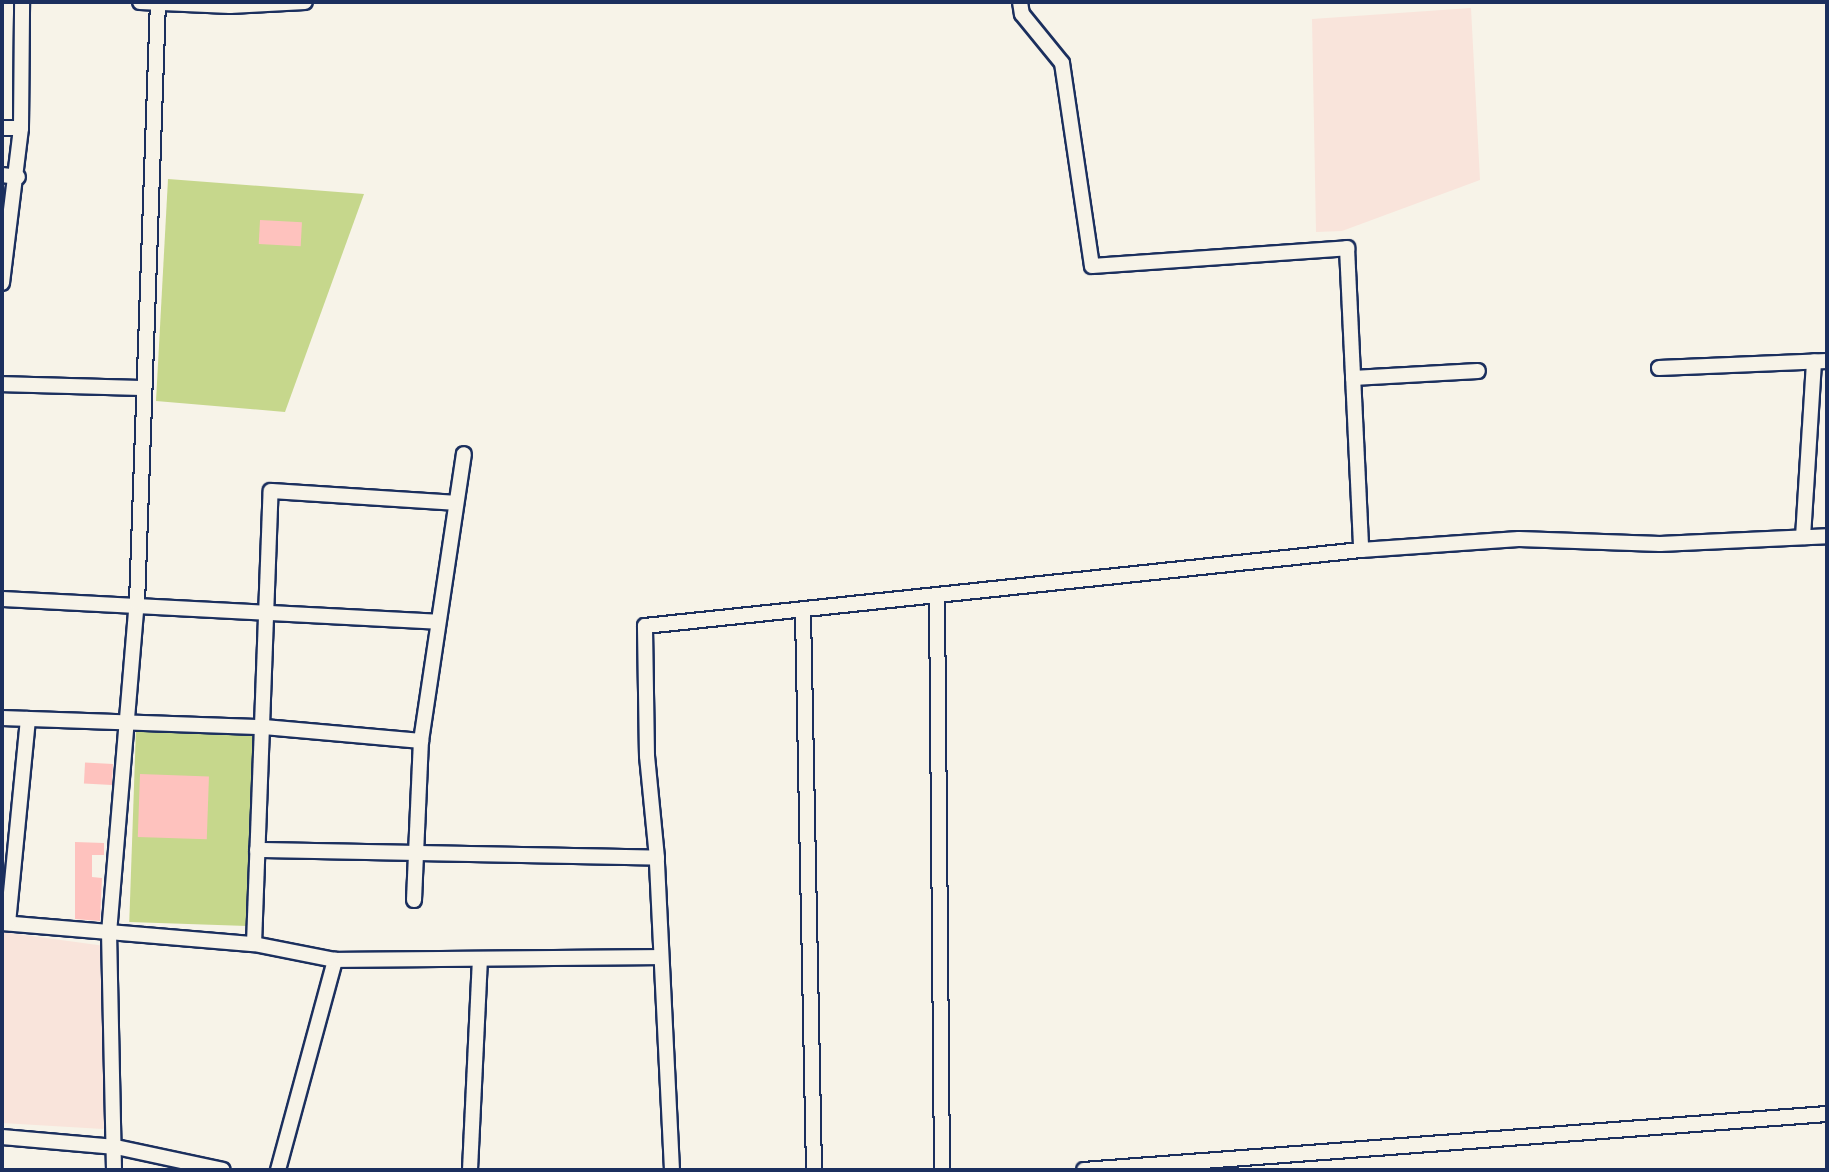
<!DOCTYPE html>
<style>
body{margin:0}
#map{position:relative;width:1829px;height:1172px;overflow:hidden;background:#f7f3e8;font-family:"Balsamiq Sans",sans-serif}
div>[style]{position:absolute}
.built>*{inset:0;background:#f9e4db}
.green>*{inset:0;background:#c6d78c;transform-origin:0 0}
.building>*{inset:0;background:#fec2be;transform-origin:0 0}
.roads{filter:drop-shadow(2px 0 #1b2f5e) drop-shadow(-2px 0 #1b2f5e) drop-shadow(0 2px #1b2f5e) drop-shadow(0 -2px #1b2f5e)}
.minor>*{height:14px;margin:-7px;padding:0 7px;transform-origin:7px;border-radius:7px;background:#f7f3e8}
span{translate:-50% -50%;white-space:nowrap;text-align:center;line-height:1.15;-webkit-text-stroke:6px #f7f3e8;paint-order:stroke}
.frame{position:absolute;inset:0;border:4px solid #1b2f5e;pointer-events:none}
</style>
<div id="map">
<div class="built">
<i style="clip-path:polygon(1471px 8px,1480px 180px,1342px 231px,1316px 232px,1312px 19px)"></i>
<i style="clip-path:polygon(2px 932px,105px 946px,109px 1122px,103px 1129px,2px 1123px)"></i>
</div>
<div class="green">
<i style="clip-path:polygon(168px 179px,364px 194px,285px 412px,156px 401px)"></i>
<i style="left:136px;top:729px;width:118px;height:193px;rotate:2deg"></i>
</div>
<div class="building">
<i style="left:260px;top:220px;width:42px;height:24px;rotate:3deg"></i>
<i style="left:113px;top:764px;width:21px;height:28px;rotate:93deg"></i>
<i style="left:140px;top:774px;width:69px;height:63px;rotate:2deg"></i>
<i style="clip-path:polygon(75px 842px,104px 843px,104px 855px,92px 855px,92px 877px,102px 878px,100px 921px,75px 919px)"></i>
</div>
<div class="roads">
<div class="minor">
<i style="left:140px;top:2px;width:90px;rotate:2.5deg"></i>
<i style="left:230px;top:6px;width:75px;rotate:-3.1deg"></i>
<i style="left:1020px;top:2px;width:12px;rotate:81deg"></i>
<i style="left:1022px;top:14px;width:63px;rotate:50.8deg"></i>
<i style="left:1062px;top:63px;width:205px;rotate:81.6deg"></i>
<i style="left:1092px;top:266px;width:256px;rotate:-4deg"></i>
<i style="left:1347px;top:248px;width:302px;rotate:87.3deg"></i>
<i style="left:2px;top:128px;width:19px"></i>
<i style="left:2px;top:175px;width:16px;rotate:7deg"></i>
<i style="left:2px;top:283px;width:156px;rotate:-83deg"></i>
<i style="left:21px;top:128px;width:126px;rotate:-89.5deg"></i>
<i style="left:1659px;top:368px;width:168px;rotate:-2.4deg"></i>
<i style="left:1353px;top:378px;width:125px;rotate:-3.2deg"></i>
<i style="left:2px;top:384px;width:141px;rotate:1.6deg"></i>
<i style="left:1803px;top:537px;width:176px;rotate:-86.4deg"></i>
<i style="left:2px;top:599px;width:434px;rotate:3deg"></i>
<i style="left:937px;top:599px;width:571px;rotate:89.5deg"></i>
<i style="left:803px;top:613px;width:557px;rotate:88.87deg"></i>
<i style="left:2px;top:718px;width:262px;rotate:2deg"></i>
<i style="left:264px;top:727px;width:158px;rotate:5.1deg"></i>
<i style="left:257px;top:850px;width:400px;rotate:1.1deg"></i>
<i style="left:414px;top:900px;width:159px;rotate:-87.5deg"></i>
<i style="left:421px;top:741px;width:290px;rotate:-81.5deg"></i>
<i style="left:2px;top:923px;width:253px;rotate:4.8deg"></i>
<i style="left:254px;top:944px;width:83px;rotate:11.2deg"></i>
<i style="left:8px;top:923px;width:205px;rotate:-84.4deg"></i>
<i style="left:254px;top:944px;width:453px;rotate:-87.9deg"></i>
<i style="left:271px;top:491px;width:184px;rotate:3.7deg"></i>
<i style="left:2px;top:1137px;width:114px;rotate:5deg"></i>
<i style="left:116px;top:1147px;width:109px;rotate:12.1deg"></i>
<i style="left:114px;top:1170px;width:237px;rotate:-91.2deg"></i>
<i style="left:109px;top:933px;width:331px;rotate:-85.2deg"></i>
<i style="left:137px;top:603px;width:601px;rotate:-88deg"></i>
<i style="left:278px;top:1170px;width:218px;rotate:-74.8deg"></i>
<i style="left:335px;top:960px;width:324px;rotate:-0.5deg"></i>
<i style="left:470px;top:1170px;width:210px;rotate:-87.3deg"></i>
<i style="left:672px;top:1170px;width:312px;rotate:-92.8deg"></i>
<i style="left:657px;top:858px;width:102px;rotate:-95.6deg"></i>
<i style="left:647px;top:756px;width:130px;rotate:-90.9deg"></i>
<i style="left:645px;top:626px;width:720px;rotate:-6.06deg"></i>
<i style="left:1361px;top:550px;width:158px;rotate:-4deg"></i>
<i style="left:1519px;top:539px;width:141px;rotate:2deg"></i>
<i style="left:1660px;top:544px;width:167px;rotate:-2.7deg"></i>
<i style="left:1084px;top:1170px;width:745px;rotate:-4.31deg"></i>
</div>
</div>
<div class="frame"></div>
</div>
